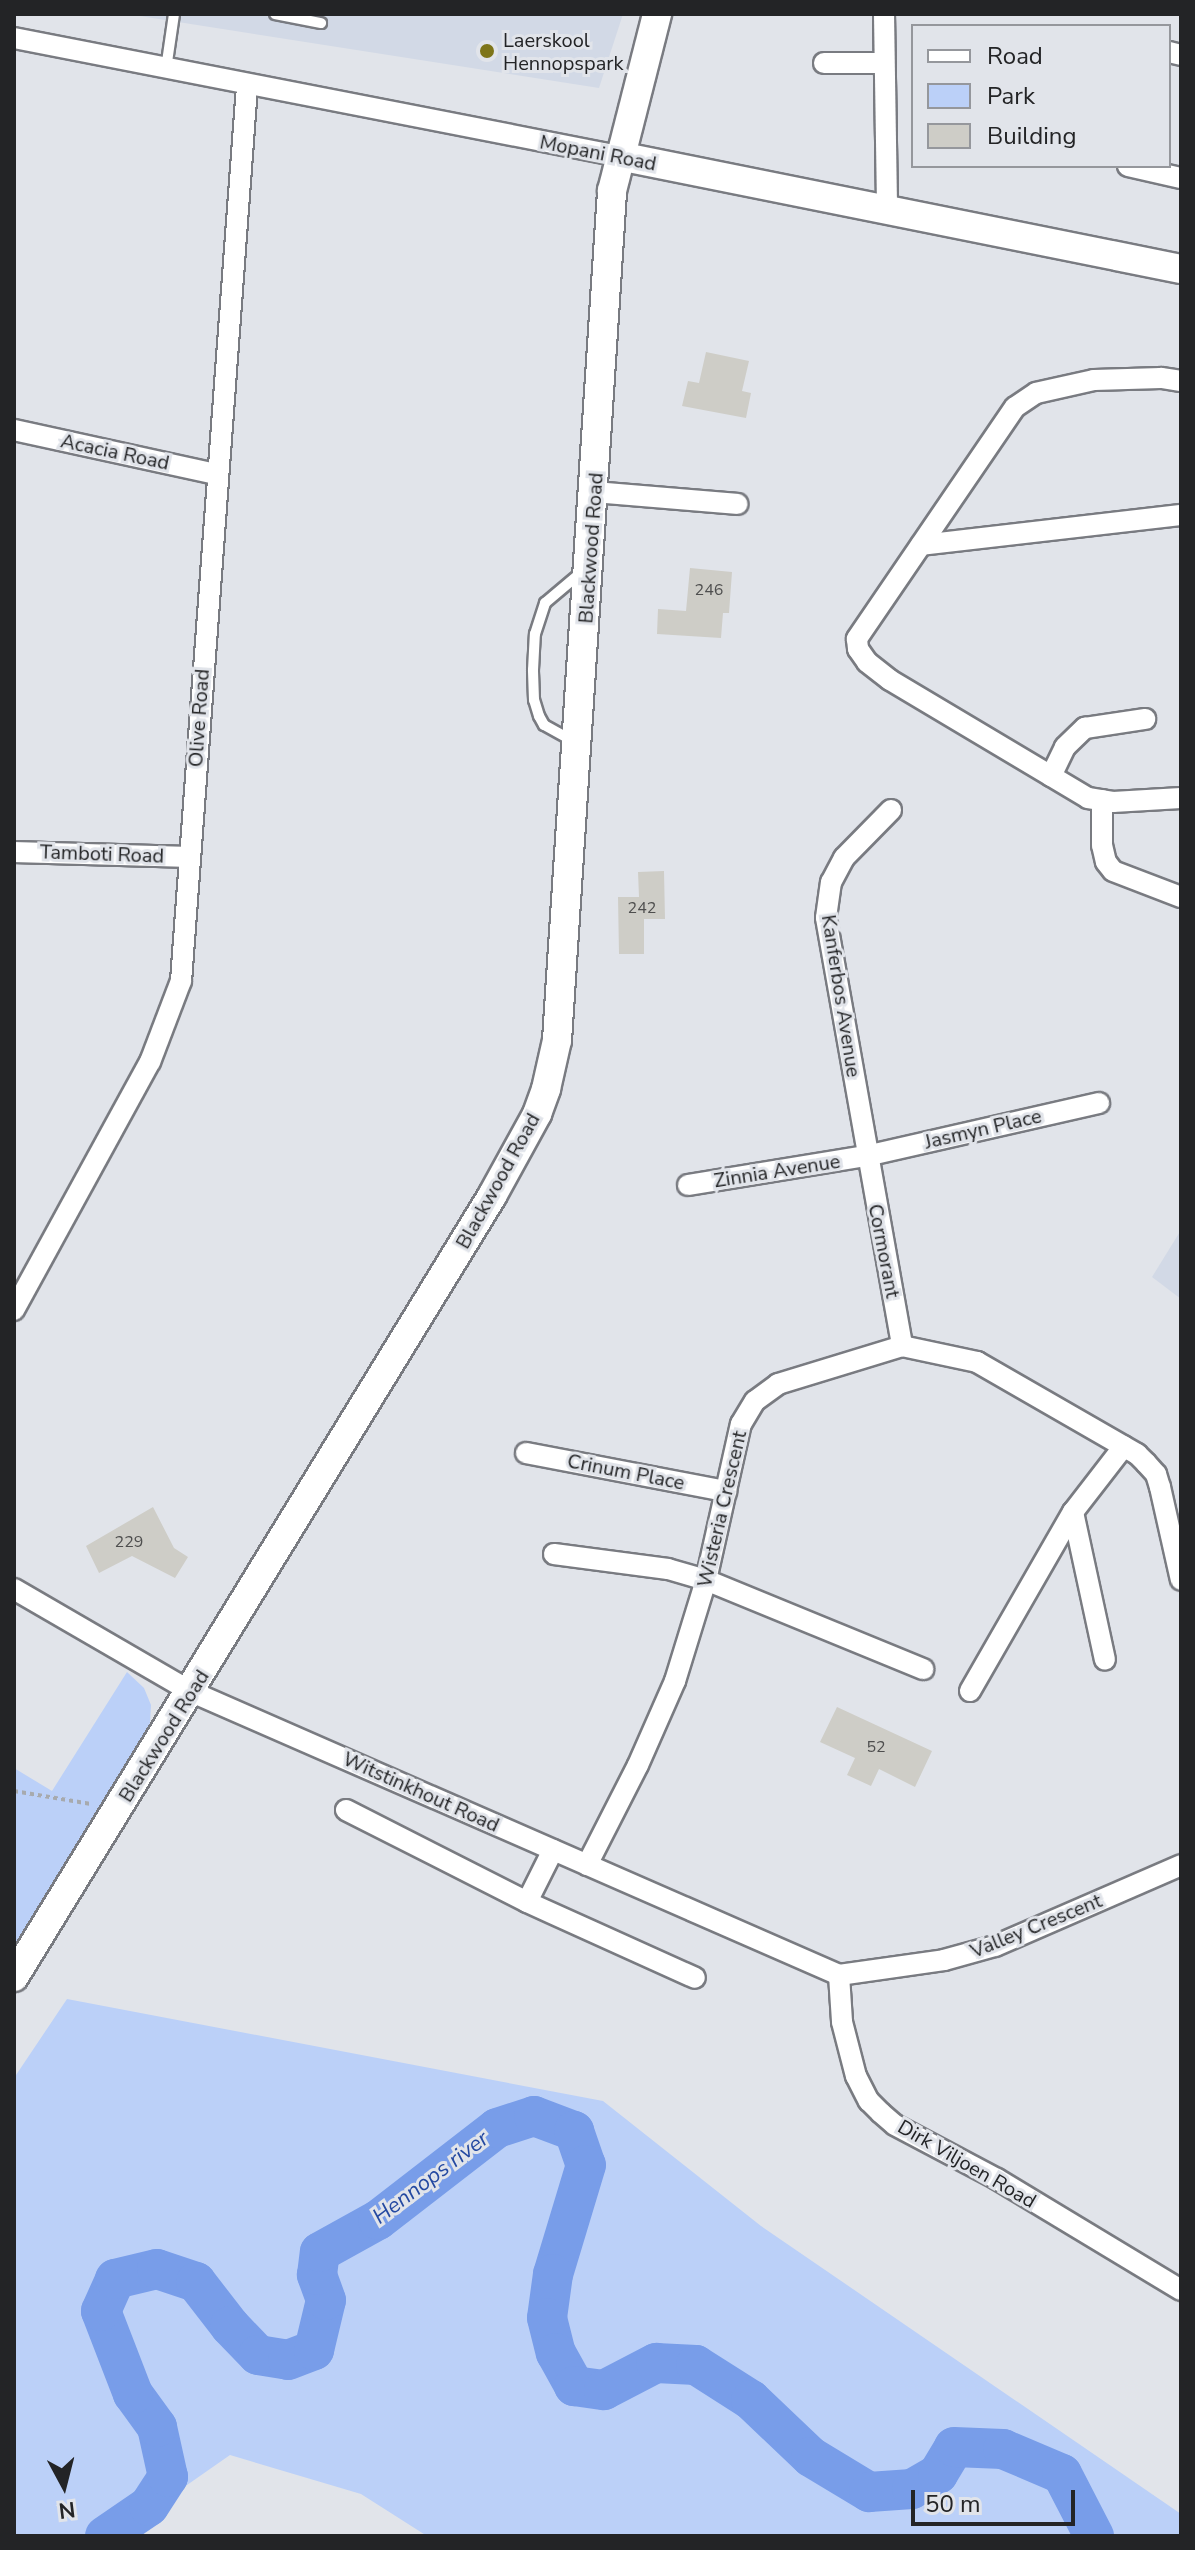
<!DOCTYPE html>
<style>
body{margin:0}
#map{position:relative;width:1195px;height:2550px;overflow:hidden;background:#e1e4ea;font-family:"Nunito Sans",sans-serif}
div>[style]{position:absolute}
.built>*{inset:0;background:#d2d9e6}
.green>*{inset:0;background:#bbd0f8}
.river>*{height:40px;margin:-20px;padding:0 20px;transform-origin:20px;border-radius:20px;background:#789de9}
.building>*{inset:0;background:#cecdc7}
.path>*{height:4px;margin-top:-2px;transform-origin:0;background:repeating-linear-gradient(90deg,#a7aaae 0 4px,transparent 0 8px)}
.roads{filter:drop-shadow(2px 0 #797b81) drop-shadow(-2px 0 #797b81) drop-shadow(0 2px #797b81) drop-shadow(0 -2px #797b81)}
.lane>*{height:10px;margin:-5px;padding:0 5px;transform-origin:5px;border-radius:5px;background:#fff}
.street>*{height:20px;margin:-10px;padding:0 10px;transform-origin:10px;border-radius:10px;background:#fff}
.secondary>*{height:28px;margin:-14px;padding:0 14px;transform-origin:14px;border-radius:14px;background:#fff}
.dots>*{width:22px;height:22px;translate:-50% -50%;box-sizing:border-box;border:4px solid #e1e4ea;border-radius:50%}
span{translate:-50% -50%;white-space:nowrap;text-align:center;line-height:1.15;-webkit-text-stroke:6px #e1e4ea;paint-order:stroke}
.number-label{font-size:16px;color:#4e4e4e}
.number-label span{-webkit-text-stroke-width:0}
.poi-label{font-size:20px;color:#232426}
.left{translate:0 -50%;text-align:left}
.street-label{font-size:20px;color:#232426}
.water-label{font-size:22px;color:#2449a1;font-style:italic}
.frame{position:absolute;inset:0;border:16px solid #232426;pointer-events:none}
.legend{position:absolute;left:911px;top:24px;width:260px;height:144px;box-sizing:border-box;background:#e1e4ea;border:2px solid #95979c;margin:0;padding:10px 14px;list-style:none;font-size:24px;color:#232426}
.legend li{display:flex;align-items:center;gap:16px;height:40px}
.legend b{width:40px;border:2px solid #95979c}
.north{position:absolute;left:24px;top:2446px;width:80px;height:80px;-webkit-text-stroke:6px #e1e4ea;paint-order:stroke;rotate:173deg;font-size:22px;font-weight:700;line-height:32px;text-align:center;color:#232426}
.north::after{content:'';display:block;margin:auto;width:28px;height:36px;background:#232426;clip-path:polygon(50% 0,100% 100%,50% 72%,0 100%)}
.scale{position:absolute;left:911px;top:2490px;width:164px;height:36px;box-sizing:border-box;border:4px solid #232426;border-top:0;padding-left:10px;font-size:24px;line-height:28px;white-space:nowrap;color:#232426;-webkit-text-stroke:6px #e1e4ea;paint-order:stroke}
</style>
<div id="map">
<div class="built">
<i style="clip-path:polygon(127px 14px,623px 14px,599px 88px)"></i>
<i style="clip-path:polygon(1181px 1230px,1181px 1299px,1152px 1277px)"></i>
</div>
<div class="green">
<i style="clip-path:polygon(127px 1672px,144px 1688px,151px 1705px,150px 1723px,95px 1820px,14px 1947px,14px 1768px,52px 1791px)"></i>
<i style="clip-path:polygon(67px 1999px,603px 2101px,761px 2226px,1181px 2514px,1181px 2536px,427px 2536px,361px 2494px,230px 2455px,114px 2536px,14px 2536px,14px 2078px)"></i>
</div>
<div class="river">
<i style="left:105px;top:2536px;width:53px;rotate:-34.3deg"></i>
<i style="left:149px;top:2506px;width:35px;rotate:-57deg"></i>
<i style="left:168px;top:2477px;width:51px;rotate:-102.4deg"></i>
<i style="left:157px;top:2427px;width:41px;rotate:-126deg"></i>
<i style="left:133px;top:2394px;width:89px;rotate:-111.1deg"></i>
<i style="left:101px;top:2311px;width:35px;rotate:-66deg"></i>
<i style="left:115px;top:2279px;width:43px;rotate:-13.4deg"></i>
<i style="left:157px;top:2269px;width:41px;rotate:18.4deg"></i>
<i style="left:196px;top:2282px;width:56px;rotate:52.3deg"></i>
<i style="left:230px;top:2326px;width:40px;rotate:46deg"></i>
<i style="left:258px;top:2355px;width:30px;rotate:9deg"></i>
<i style="left:288px;top:2360px;width:28px;rotate:-21deg"></i>
<i style="left:314px;top:2350px;width:51px;rotate:-76.5deg"></i>
<i style="left:326px;top:2300px;width:27px;rotate:-110deg"></i>
<i style="left:317px;top:2275px;width:23px;rotate:-83deg"></i>
<i style="left:320px;top:2252px;width:66px;rotate:-28.9deg"></i>
<i style="left:378px;top:2220px;width:150px;rotate:-37.7deg"></i>
<i style="left:497px;top:2128px;width:39px;rotate:-18deg"></i>
<i style="left:534px;top:2116px;width:43px;rotate:20.6deg"></i>
<i style="left:574px;top:2131px;width:36px;rotate:71deg"></i>
<i style="left:586px;top:2165px;width:114px;rotate:106.8deg"></i>
<i style="left:553px;top:2274px;width:44px;rotate:97.8deg"></i>
<i style="left:547px;top:2318px;width:36px;rotate:76deg"></i>
<i style="left:556px;top:2353px;width:38px;rotate:61deg"></i>
<i style="left:574px;top:2386px;width:30px;rotate:8deg"></i>
<i style="left:604px;top:2390px;width:59px;rotate:-27.4deg"></i>
<i style="left:656px;top:2363px;width:40px;rotate:2.9deg"></i>
<i style="left:696px;top:2365px;width:65px;rotate:32.5deg"></i>
<i style="left:751px;top:2400px;width:83px;rotate:43.5deg"></i>
<i style="left:811px;top:2457px;width:68px;rotate:31.1deg"></i>
<i style="left:869px;top:2492px;width:43px;rotate:-4deg"></i>
<i style="left:912px;top:2489px;width:30px;rotate:-30deg"></i>
<i style="left:938px;top:2474px;width:31px;rotate:-59deg"></i>
<i style="left:954px;top:2447px;width:49px;rotate:2.3deg"></i>
<i style="left:1003px;top:2449px;width:64px;rotate:23deg"></i>
<i style="left:1062px;top:2474px;width:70px;rotate:62.7deg"></i>
</div>
<div class="building">
<i style="clip-path:polygon(706px 352px,749px 361px,742px 391px,751px 393px,746px 418px,682px 406px,688px 381px,699px 383px)"></i>
<i style="clip-path:polygon(690px 568px,732px 572px,729px 613px,723px 613px,721px 638px,657px 634px,658px 609px,686px 611px)"></i>
<i style="clip-path:polygon(664px 871px,665px 919px,644px 919px,644px 954px,619px 954px,618px 897px,639px 897px,638px 872px)"></i>
<i style="clip-path:polygon(153px 1507px,174px 1548px,188px 1557px,175px 1578px,132px 1556px,99px 1573px,86px 1546px)"></i>
<i style="clip-path:polygon(837px 1707px,932px 1751px,915px 1787px,879px 1769px,871px 1786px,847px 1775px,855px 1758px,820px 1742px)"></i>
</div>
<div class="path">
<i style="left:14px;top:1791px;width:78px;rotate:9.6deg"></i>
</div>
<div class="roads">
<div class="lane">
<i style="left:275px;top:14px;width:47px;rotate:11.1deg"></i>
<i style="left:166px;top:69px;width:56px;rotate:-81.7deg"></i>
<i style="left:573px;top:741px;width:33px;rotate:-151deg"></i>
<i style="left:544px;top:725px;width:10px;rotate:-119deg"></i>
<i style="left:539px;top:716px;width:17px;rotate:-107deg"></i>
<i style="left:534px;top:700px;width:30px;rotate:-92deg"></i>
<i style="left:533px;top:670px;width:36px;rotate:-87deg"></i>
<i style="left:535px;top:634px;width:33px;rotate:-72deg"></i>
<i style="left:545px;top:603px;width:50px;rotate:-40.1deg"></i>
</div>
<div class="street">
<i style="left:884px;top:14px;width:195px;rotate:89.1deg"></i>
<i style="left:14px;top:38px;width:616px;rotate:11.04deg"></i>
<i style="left:1169px;top:52px;width:12px;rotate:14deg"></i>
<i style="left:824px;top:63px;width:60px"></i>
<i style="left:1128px;top:166px;width:54px;rotate:12.8deg"></i>
<i style="left:1181px;top:381px;width:20px;rotate:-171deg"></i>
<i style="left:1161px;top:378px;width:67px;rotate:178.3deg"></i>
<i style="left:1094px;top:380px;width:59px;rotate:167.4deg"></i>
<i style="left:1036px;top:393px;width:25px;rotate:146deg"></i>
<i style="left:1015px;top:407px;width:281px;rotate:124.3deg"></i>
<i style="left:857px;top:639px;width:10px;rotate:84deg"></i>
<i style="left:858px;top:649px;width:16px;rotate:55deg"></i>
<i style="left:867px;top:662px;width:29px;rotate:38deg"></i>
<i style="left:890px;top:680px;width:230px;rotate:30.8deg"></i>
<i style="left:1088px;top:798px;width:25px;rotate:9deg"></i>
<i style="left:1113px;top:802px;width:68px;rotate:-3.4deg"></i>
<i style="left:14px;top:430px;width:207px;rotate:12.3deg"></i>
<i style="left:595px;top:492px;width:143px;rotate:4.8deg"></i>
<i style="left:921px;top:545px;width:262px;rotate:-6.6deg"></i>
<i style="left:1051px;top:776px;width:32px;rotate:-64deg"></i>
<i style="left:1065px;top:747px;width:28px;rotate:-44deg"></i>
<i style="left:1085px;top:728px;width:61px;rotate:-8.5deg"></i>
<i style="left:1102px;top:800px;width:45px;rotate:90deg"></i>
<i style="left:1102px;top:845px;width:17px;rotate:77deg"></i>
<i style="left:1106px;top:862px;width:11px;rotate:52deg"></i>
<i style="left:1113px;top:871px;width:73px;rotate:20.9deg"></i>
<i style="left:891px;top:810px;width:67px;rotate:134.4deg"></i>
<i style="left:844px;top:858px;width:27px;rotate:118deg"></i>
<i style="left:831px;top:882px;width:36px;rotate:98deg"></i>
<i style="left:826px;top:918px;width:435px;rotate:79.9deg"></i>
<i style="left:14px;top:852px;width:176px;rotate:1.6deg"></i>
<i style="left:688px;top:1185px;width:180px;rotate:-9.3deg"></i>
<i style="left:866px;top:1156px;width:239px;rotate:-12.8deg"></i>
<i style="left:14px;top:1310px;width:283px;rotate:-61.3deg"></i>
<i style="left:150px;top:1062px;width:87px;rotate:-69.1deg"></i>
<i style="left:181px;top:981px;width:897px;rotate:-85.78deg"></i>
<i style="left:526px;top:1453px;width:204px;rotate:10.8deg"></i>
<i style="left:1073px;top:1512px;width:151px;rotate:77.8deg"></i>
<i style="left:554px;top:1554px;width:115px;rotate:7.5deg"></i>
<i style="left:668px;top:1569px;width:40px;rotate:16deg"></i>
<i style="left:706px;top:1580px;width:235px;rotate:22.3deg"></i>
<i style="left:14px;top:1589px;width:206px;rotate:30.1deg"></i>
<i style="left:192px;top:1692px;width:706px;rotate:23.62deg"></i>
<i style="left:970px;top:1691px;width:207px;rotate:-60.1deg"></i>
<i style="left:1073px;top:1512px;width:83px;rotate:-52.3deg"></i>
<i style="left:346px;top:1810px;width:203px;rotate:26.9deg"></i>
<i style="left:553px;top:1850px;width:58px;rotate:116.6deg"></i>
<i style="left:527px;top:1902px;width:184px;rotate:24.3deg"></i>
<i style="left:587px;top:1865px;width:112px;rotate:-63deg"></i>
<i style="left:638px;top:1765px;width:92px;rotate:-66.2deg"></i>
<i style="left:675px;top:1681px;width:106px;rotate:-72.9deg"></i>
<i style="left:706px;top:1580px;width:160px;rotate:-77.4deg"></i>
<i style="left:741px;top:1424px;width:27px;rotate:-59deg"></i>
<i style="left:755px;top:1401px;width:29px;rotate:-36deg"></i>
<i style="left:778px;top:1384px;width:130px;rotate:-17deg"></i>
<i style="left:902px;top:1346px;width:77px;rotate:12deg"></i>
<i style="left:977px;top:1362px;width:185px;rotate:29.9deg"></i>
<i style="left:1137px;top:1454px;width:13px;rotate:45deg"></i>
<i style="left:1146px;top:1463px;width:15px;rotate:48deg"></i>
<i style="left:1156px;top:1474px;width:14px;rotate:73deg"></i>
<i style="left:1160px;top:1487px;width:95px;rotate:77.3deg"></i>
<i style="left:839px;top:1975px;width:47px;rotate:86.3deg"></i>
<i style="left:842px;top:2022px;width:56px;rotate:75.5deg"></i>
<i style="left:856px;top:2076px;width:28px;rotate:63deg"></i>
<i style="left:869px;top:2101px;width:17px;rotate:45deg"></i>
<i style="left:881px;top:2113px;width:18px;rotate:41deg"></i>
<i style="left:895px;top:2125px;width:115px;rotate:27.9deg"></i>
<i style="left:997px;top:2179px;width:215px;rotate:31.1deg"></i>
<i style="left:839px;top:1975px;width:106px;rotate:-8.1deg"></i>
<i style="left:944px;top:1960px;width:53px;rotate:-15.4deg"></i>
<i style="left:995px;top:1946px;width:203px;rotate:-23.5deg"></i>
</div>
<div class="secondary">
<i style="left:619px;top:156px;width:573px;rotate:11.37deg"></i>
<i style="left:14px;top:1977px;width:916px;rotate:-58.53deg"></i>
<i style="left:492px;top:1196px;width:94px;rotate:-61.2deg"></i>
<i style="left:537px;top:1114px;width:27px;rotate:-70deg"></i>
<i style="left:546px;top:1089px;width:50px;rotate:-77.3deg"></i>
<i style="left:557px;top:1040px;width:851px;rotate:-86.29deg"></i>
<i style="left:612px;top:191px;width:183px;rotate:-75.7deg"></i>
</div>
</div>
<div class="dots">
<i style="left:487px;top:51px;background:#7e7519"></i>
</div>
<div class="number-label">
<span style="left:709px;top:590px">246</span>
<span style="left:642px;top:908px">242</span>
<span style="left:129px;top:1542px">229</span>
<span style="left:876px;top:1747px">52</span>
</div>
<div class="poi-label">
<span class="left" style="left:503px;top:52px">Laerskool<br>Hennopspark</span>
</div>
<div class="street-label">
<span style="left:598px;top:153px;rotate:11deg">Mopani Road</span>
<span style="left:115px;top:452px;rotate:12deg">Acacia Road</span>
<span style="left:591px;top:548px;rotate:-86deg">Blackwood Road</span>
<span style="left:199px;top:718px;rotate:-86deg">Olive Road</span>
<span style="left:102px;top:854px;rotate:2deg">Tamboti Road</span>
<span style="left:841px;top:996px;rotate:81deg">Kanferbos Avenue</span>
<span style="left:983px;top:1129px;rotate:-13deg">Jasmyn Place</span>
<span style="left:777px;top:1171px;rotate:-9deg">Zinnia Avenue</span>
<span style="left:498px;top:1181px;rotate:-61deg">Blackwood Road</span>
<span style="left:884px;top:1251px;rotate:79deg">Cormorant</span>
<span style="left:626px;top:1472px;rotate:11deg">Crinum Place</span>
<span style="left:722px;top:1509px;rotate:-77deg">Wisteria Crescent</span>
<span style="left:164px;top:1736px;rotate:-58deg">Blackwood Road</span>
<span style="left:421px;top:1792px;rotate:24deg">Witstinkhout Road</span>
<span style="left:1036px;top:1926px;rotate:-22deg">Valley Crescent</span>
<span style="left:967px;top:2164px;rotate:30deg">Dirk Viljoen Road</span>
</div>
<div class="water-label">
<span style="left:431px;top:2178px;rotate:-37deg">Hennops river</span>
</div>
<div class="frame"></div>
<ul class="legend">
<li><b style="height:10px;background:#fff"></b>Road</li>
<li><b style="height:22px;background:#bbd0f8"></b>Park</li>
<li><b style="height:22px;background:#cecdc7"></b>Building</li>
</ul>
<div class="north">N</div>
<div class="scale">50 m</div>
</div>
